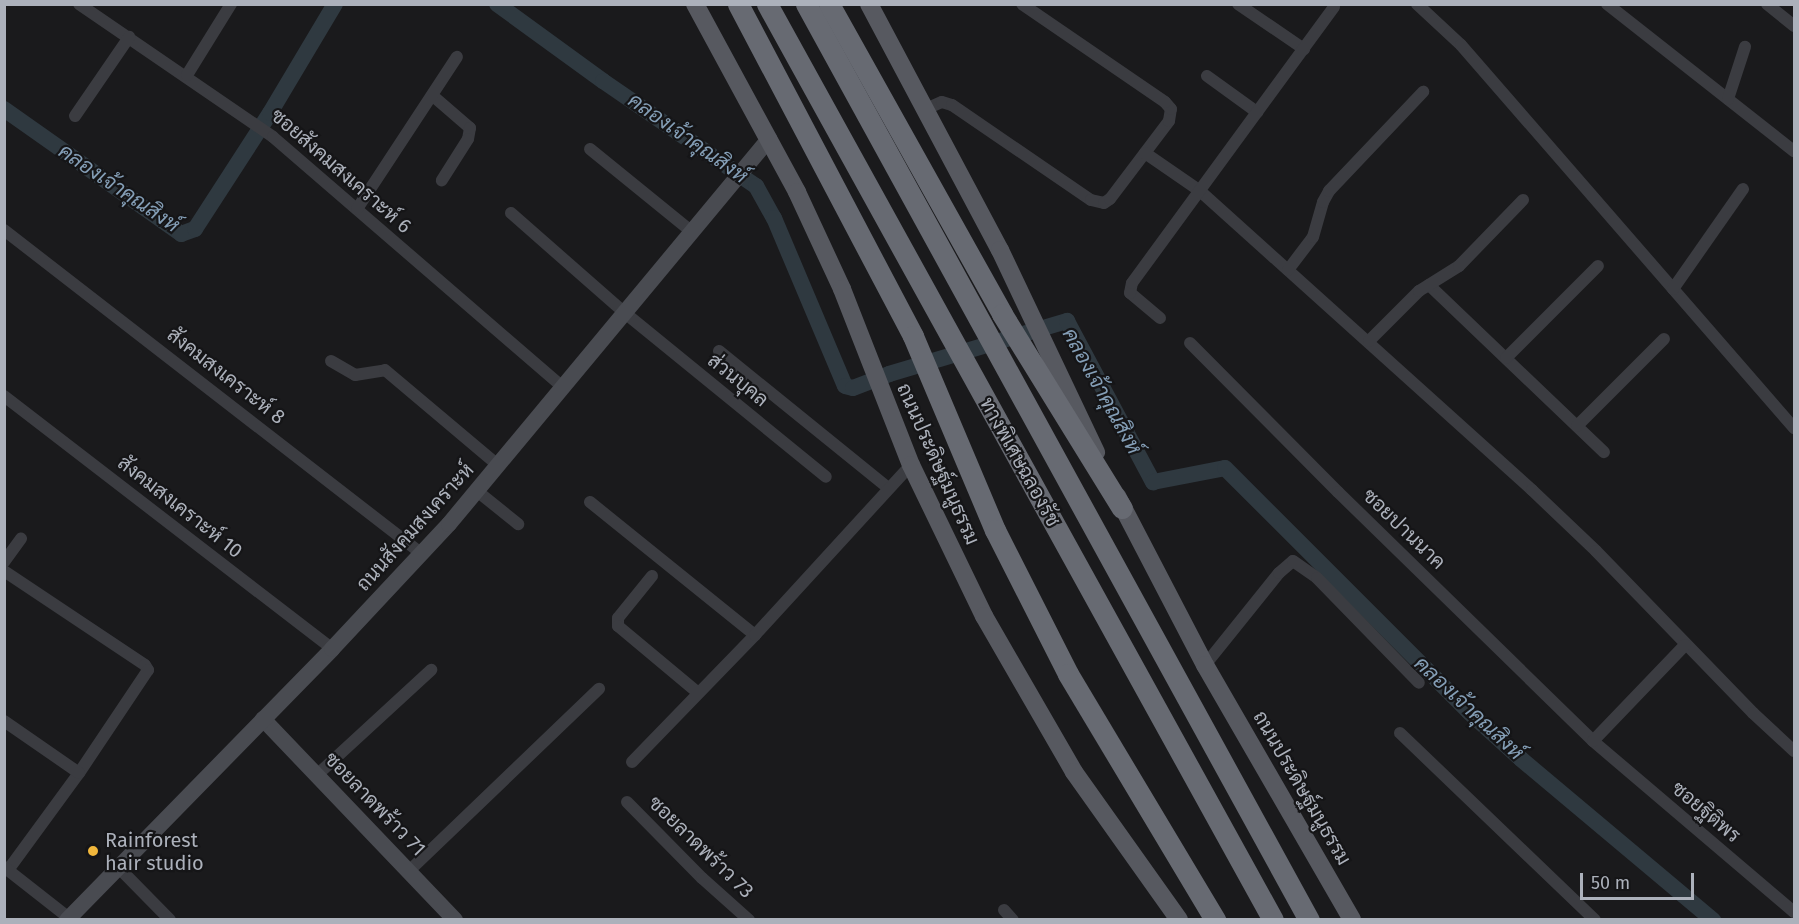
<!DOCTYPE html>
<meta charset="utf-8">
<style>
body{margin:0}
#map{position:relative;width:1799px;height:924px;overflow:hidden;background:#1a1a1c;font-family:"Fira Sans",Sarabun,sans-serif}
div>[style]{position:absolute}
.canal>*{height:16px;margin:-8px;padding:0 8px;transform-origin:8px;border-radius:8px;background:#2f3940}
.street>*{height:12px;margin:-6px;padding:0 6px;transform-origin:6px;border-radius:6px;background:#3b3c41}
.secondary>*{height:16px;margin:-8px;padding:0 8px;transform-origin:8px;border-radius:8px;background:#494b51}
.primary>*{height:18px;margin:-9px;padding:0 9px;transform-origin:9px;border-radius:9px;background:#575960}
.highway>*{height:21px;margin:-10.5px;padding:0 10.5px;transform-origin:10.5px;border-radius:10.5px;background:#676a72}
.dots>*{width:16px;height:16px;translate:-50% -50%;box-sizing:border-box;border:3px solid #151517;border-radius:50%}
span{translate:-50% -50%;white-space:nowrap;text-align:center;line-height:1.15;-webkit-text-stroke:4.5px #151517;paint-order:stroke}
.street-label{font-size:20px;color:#acb1bb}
.poi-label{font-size:20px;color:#acb1bb}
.left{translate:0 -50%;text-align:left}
.water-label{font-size:21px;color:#849eb6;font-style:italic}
.frame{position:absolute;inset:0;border:6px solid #acb1bb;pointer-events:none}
.scale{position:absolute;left:1580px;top:873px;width:114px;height:27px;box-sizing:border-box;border:3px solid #acb1bb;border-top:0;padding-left:8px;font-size:18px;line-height:21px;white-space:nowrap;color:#acb1bb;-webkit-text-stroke:4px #151517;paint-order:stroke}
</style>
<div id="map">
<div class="canal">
<i style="left:497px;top:4px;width:131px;rotate:36deg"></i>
<i style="left:603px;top:81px;width:186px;rotate:34.5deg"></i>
<i style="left:756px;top:186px;width:37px;rotate:61deg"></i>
<i style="left:774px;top:218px;width:182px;rotate:67.1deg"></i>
<i style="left:845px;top:386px;width:8px;rotate:14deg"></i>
<i style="left:853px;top:388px;width:39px;rotate:-21deg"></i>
<i style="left:889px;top:374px;width:186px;rotate:-16.6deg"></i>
<i style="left:1067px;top:321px;width:183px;rotate:61.9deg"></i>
<i style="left:1153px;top:482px;width:73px;rotate:-11deg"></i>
<i style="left:1225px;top:468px;width:345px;rotate:45deg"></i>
<i style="left:1469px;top:712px;width:70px;rotate:42.1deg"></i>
<i style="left:1521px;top:759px;width:251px;rotate:40deg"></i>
<i style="left:4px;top:109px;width:217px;rotate:35.2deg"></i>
<i style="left:181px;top:234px;width:15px;rotate:-20deg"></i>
<i style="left:195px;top:229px;width:138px;rotate:-57.1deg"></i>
<i style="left:270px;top:113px;width:127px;rotate:-59.2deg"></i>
</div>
<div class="street">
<i style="left:79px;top:4px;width:235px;rotate:34.4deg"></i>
<i style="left:273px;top:137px;width:383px;rotate:40.8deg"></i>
<i style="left:1238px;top:4px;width:80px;rotate:34.3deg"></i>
<i style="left:1417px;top:4px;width:60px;rotate:43deg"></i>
<i style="left:1461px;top:45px;width:508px;rotate:48.99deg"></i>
<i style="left:1607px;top:4px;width:238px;rotate:38.2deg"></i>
<i style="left:1767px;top:4px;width:35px;rotate:39deg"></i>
<i style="left:187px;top:75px;width:84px;rotate:-58.2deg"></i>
<i style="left:1207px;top:76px;width:62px;rotate:35.8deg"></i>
<i style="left:433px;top:96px;width:49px;rotate:40.9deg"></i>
<i style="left:470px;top:128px;width:11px;rotate:100deg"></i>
<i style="left:468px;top:139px;width:49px;rotate:122.4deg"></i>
<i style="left:1728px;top:99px;width:55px;rotate:-71.9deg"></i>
<i style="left:926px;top:109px;width:17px;rotate:-24deg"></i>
<i style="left:942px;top:102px;width:10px;rotate:17deg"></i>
<i style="left:952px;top:105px;width:168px;rotate:34.4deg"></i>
<i style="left:1091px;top:200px;width:13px;rotate:13deg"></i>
<i style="left:1104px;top:203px;width:7px;rotate:-34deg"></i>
<i style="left:1110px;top:199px;width:98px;rotate:-52.9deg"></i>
<i style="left:1169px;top:121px;width:12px;rotate:-81deg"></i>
<i style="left:1171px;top:109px;width:9px;rotate:-131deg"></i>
<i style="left:1165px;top:102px;width:173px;rotate:-145.6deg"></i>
<i style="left:75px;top:116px;width:96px;rotate:-55.6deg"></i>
<i style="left:590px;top:149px;width:132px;rotate:39.1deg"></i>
<i style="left:1145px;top:153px;width:67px;rotate:34.6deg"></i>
<i style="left:1200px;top:191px;width:447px;rotate:42deg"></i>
<i style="left:1532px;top:490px;width:88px;rotate:43.6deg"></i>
<i style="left:1596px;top:551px;width:226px;rotate:45.9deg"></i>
<i style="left:1753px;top:713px;width:56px;rotate:42.8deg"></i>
<i style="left:357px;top:209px;width:182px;rotate:-56.7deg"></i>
<i style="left:511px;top:213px;width:152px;rotate:41.3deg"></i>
<i style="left:625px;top:313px;width:259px;rotate:39.2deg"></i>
<i style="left:4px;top:230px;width:529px;rotate:37.78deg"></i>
<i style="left:1288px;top:270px;width:41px;rotate:-52.9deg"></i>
<i style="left:1313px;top:237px;width:36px;rotate:-74deg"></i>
<i style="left:1323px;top:202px;width:13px;rotate:-61deg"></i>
<i style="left:1329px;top:191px;width:137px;rotate:-46.5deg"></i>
<i style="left:1429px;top:285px;width:242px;rotate:43.7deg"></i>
<i style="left:1673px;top:289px;width:122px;rotate:-55deg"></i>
<i style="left:1160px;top:318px;width:39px;rotate:-140deg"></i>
<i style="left:1130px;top:293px;width:10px;rotate:-79deg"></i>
<i style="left:1132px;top:283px;width:342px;rotate:-53.8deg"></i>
<i style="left:1369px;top:341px;width:71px;rotate:-45deg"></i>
<i style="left:1419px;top:291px;width:47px;rotate:-32deg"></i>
<i style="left:1459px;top:266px;width:92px;rotate:-45.9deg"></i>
<i style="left:1190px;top:343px;width:210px;rotate:45.2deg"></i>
<i style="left:1338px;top:492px;width:356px;rotate:44.3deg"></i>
<i style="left:1593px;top:741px;width:264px;rotate:40.4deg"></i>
<i style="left:719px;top:351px;width:218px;rotate:39deg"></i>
<i style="left:1506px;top:358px;width:130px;rotate:-45deg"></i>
<i style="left:331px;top:361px;width:28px;rotate:30deg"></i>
<i style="left:355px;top:375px;width:30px;rotate:-9deg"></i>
<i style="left:385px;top:370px;width:148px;rotate:40.1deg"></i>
<i style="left:4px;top:396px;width:414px;rotate:37.6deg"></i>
<i style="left:1577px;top:426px;width:123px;rotate:-45deg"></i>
<i style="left:477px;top:491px;width:53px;rotate:38.8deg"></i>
<i style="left:590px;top:502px;width:212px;rotate:38.9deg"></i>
<i style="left:4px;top:562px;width:29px;rotate:-54deg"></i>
<i style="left:4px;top:571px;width:169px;rotate:33.7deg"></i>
<i style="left:145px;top:665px;width:6px;rotate:59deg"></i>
<i style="left:148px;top:670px;width:124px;rotate:123.8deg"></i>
<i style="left:79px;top:773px;width:120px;rotate:126.2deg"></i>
<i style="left:652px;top:576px;width:54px;rotate:129deg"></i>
<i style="left:618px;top:618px;width:8px;rotate:90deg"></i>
<i style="left:618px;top:626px;width:104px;rotate:39.9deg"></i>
<i style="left:1205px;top:665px;width:118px;rotate:-51.2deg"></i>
<i style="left:1279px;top:573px;width:18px;rotate:-41deg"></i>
<i style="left:1293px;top:561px;width:29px;rotate:35deg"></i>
<i style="left:1317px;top:578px;width:146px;rotate:45.8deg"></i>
<i style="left:4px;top:721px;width:91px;rotate:34.7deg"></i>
<i style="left:1400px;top:733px;width:270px;rotate:43.8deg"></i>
<i style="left:1593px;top:741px;width:133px;rotate:-46.2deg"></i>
<i style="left:632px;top:762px;width:177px;rotate:-45.9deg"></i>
<i style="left:755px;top:635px;width:231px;rotate:-47.5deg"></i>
<i style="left:318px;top:774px;width:154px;rotate:-42.6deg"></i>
<i style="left:627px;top:802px;width:107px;rotate:45.4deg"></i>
<i style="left:702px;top:878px;width:63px;rotate:41.8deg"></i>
<i style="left:4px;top:867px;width:83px;rotate:38.1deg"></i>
<i style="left:118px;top:867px;width:74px;rotate:45.5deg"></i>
<i style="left:410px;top:870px;width:262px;rotate:-43.8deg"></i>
<i style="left:1004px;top:910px;width:13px;rotate:48deg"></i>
</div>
<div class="secondary">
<i style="left:263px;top:719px;width:278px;rotate:46.3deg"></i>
<i style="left:67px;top:920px;width:379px;rotate:-45.6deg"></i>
<i style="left:332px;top:649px;width:171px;rotate:-46.9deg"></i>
<i style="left:449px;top:524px;width:501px;rotate:-50.27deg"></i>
</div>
<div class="primary">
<i style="left:695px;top:4px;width:214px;rotate:61.5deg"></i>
<i style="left:797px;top:192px;width:107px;rotate:65.1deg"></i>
<i style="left:842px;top:289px;width:189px;rotate:68.6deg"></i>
<i style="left:911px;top:465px;width:168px;rotate:64.2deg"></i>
<i style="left:984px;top:616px;width:180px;rotate:60deg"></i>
<i style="left:1074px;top:772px;width:181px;rotate:54.6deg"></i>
<i style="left:869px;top:4px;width:279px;rotate:62deg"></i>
<i style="left:1000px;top:250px;width:224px;rotate:64.6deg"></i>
<i style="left:1117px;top:496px;width:191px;rotate:62.5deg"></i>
<i style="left:1205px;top:665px;width:294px;rotate:60deg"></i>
</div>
<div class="highway">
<i style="left:738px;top:4px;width:375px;rotate:62.2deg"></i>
<i style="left:913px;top:336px;width:211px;rotate:67.1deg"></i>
<i style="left:995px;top:530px;width:161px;rotate:63.1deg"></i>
<i style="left:1068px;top:674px;width:287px;rotate:59.1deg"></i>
<i style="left:767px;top:4px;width:1046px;rotate:61.08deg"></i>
<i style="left:806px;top:4px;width:1045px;rotate:61.23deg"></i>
<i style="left:829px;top:4px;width:355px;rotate:60.8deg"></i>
<i style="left:1002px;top:314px;width:228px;rotate:58.3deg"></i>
</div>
<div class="dots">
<i style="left:93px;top:851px;background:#f1b73c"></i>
</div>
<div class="street-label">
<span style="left:341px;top:171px;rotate:41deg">ซอยสังคมสงเคราะห์ 6</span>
<span style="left:226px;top:376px;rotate:38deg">สังคมสงเคราะห์ 8</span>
<span style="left:738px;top:380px;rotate:39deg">ส่วนบุคล</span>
<span style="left:1020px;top:462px;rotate:61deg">ทางพิเศษฉลองรัช</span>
<span style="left:938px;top:464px;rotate:66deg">ถนนประดิษฐ์มนูธรรม</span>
<span style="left:180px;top:507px;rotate:38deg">สังคมสงเคราะห์ 10</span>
<span style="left:415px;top:527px;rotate:-48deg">ถนนสังคมสงเคราะห์</span>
<span style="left:1404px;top:529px;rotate:44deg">ซอยปานนาค</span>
<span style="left:1302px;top:788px;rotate:60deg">ถนนประดิษฐ์มนูธรรม</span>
<span style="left:375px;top:804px;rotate:46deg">ซอยลาดพร้าว 71</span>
<span style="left:1706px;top:812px;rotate:40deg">ซอยฐิติพร</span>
<span style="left:701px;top:847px;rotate:44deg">ซอยลาดพร้าว 73</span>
</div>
<div class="poi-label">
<span class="left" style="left:105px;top:852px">Rainforest<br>hair studio</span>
</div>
<div class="water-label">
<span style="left:688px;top:138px;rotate:35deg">คลองเจ้าคุณสิงห์</span>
<span style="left:119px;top:188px;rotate:34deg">คลองเจ้าคุณสิงห์</span>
<span style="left:1102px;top:391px;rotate:61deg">คลองเจ้าคุณสิงห์</span>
<span style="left:1469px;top:708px;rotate:43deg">คลองเจ้าคุณสิงห์</span>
</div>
<div class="frame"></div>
<div class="scale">50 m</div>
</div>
